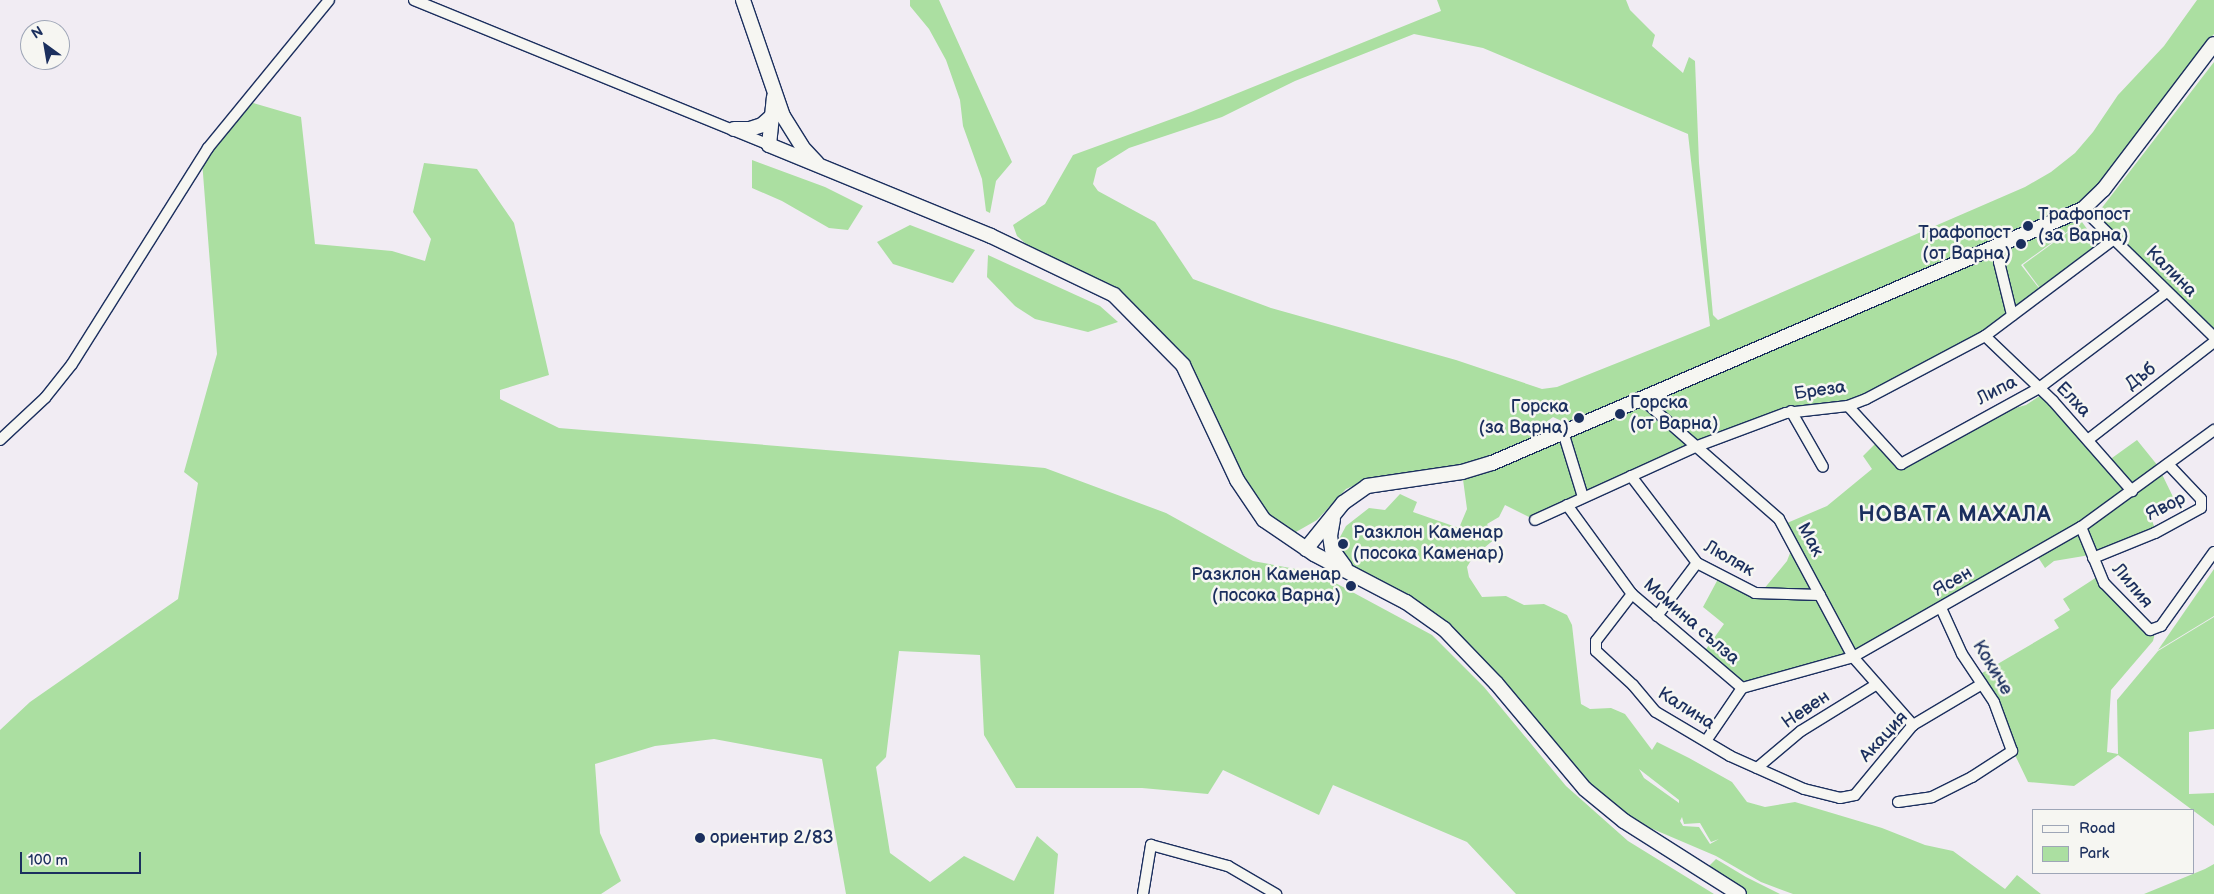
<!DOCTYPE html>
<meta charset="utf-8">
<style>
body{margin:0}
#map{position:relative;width:2214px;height:894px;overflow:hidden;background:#f1ecf3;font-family:"Balsamiq Sans",sans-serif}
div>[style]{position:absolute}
.green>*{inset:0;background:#abdfa1;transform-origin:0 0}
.roads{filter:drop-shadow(1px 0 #1b2f5e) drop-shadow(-1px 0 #1b2f5e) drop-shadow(0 1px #1b2f5e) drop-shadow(0 -1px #1b2f5e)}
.street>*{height:10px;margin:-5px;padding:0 5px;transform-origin:5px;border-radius:5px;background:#f6f6f2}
.secondary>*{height:14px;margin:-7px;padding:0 7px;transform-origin:7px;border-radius:7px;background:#f6f6f2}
.dots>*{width:14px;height:14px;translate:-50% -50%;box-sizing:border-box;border:2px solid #f6f6f2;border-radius:50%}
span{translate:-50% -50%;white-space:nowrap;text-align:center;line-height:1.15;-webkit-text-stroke:5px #f6f6f2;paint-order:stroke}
.poi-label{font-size:18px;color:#1b2f5e}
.left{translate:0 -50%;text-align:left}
.right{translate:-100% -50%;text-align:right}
.street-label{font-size:18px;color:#1b2f5e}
.district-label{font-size:22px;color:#1b2f5e;font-weight:700;letter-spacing:1px}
.legend{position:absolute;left:2032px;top:809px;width:162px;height:65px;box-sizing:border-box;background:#f6f6f2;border:1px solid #9ea6b7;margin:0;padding:6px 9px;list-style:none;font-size:15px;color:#1b2f5e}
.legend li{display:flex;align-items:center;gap:10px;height:25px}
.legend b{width:25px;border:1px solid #9ea6b7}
.north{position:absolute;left:20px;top:20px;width:50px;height:50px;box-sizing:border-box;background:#f6f6f2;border:1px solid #9ea6b7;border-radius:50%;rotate:328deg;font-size:14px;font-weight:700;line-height:20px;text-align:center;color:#1b2f5e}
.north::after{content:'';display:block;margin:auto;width:18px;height:22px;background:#1b2f5e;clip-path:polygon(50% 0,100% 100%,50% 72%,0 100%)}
.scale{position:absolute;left:20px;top:852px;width:121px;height:22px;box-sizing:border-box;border:2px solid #1b2f5e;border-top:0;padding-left:6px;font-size:15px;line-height:18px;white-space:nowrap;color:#1b2f5e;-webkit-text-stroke:4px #f6f6f2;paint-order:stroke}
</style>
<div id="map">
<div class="green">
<i style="clip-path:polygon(910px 0,939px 0,1012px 162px,996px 181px,990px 213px,986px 211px,982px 179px,963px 126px,960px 100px,946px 60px,929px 29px,910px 6px)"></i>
<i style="clip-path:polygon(evenodd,1437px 0,1626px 0,1630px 10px,1655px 35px,1652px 46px,1683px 73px,1689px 57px,1695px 61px,1699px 163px,1713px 315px,1718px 320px,2025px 187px,2051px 172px,2075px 153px,2093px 132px,2118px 95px,2164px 46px,2197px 0,2214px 0,2214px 34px,2095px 192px,2082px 203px,2034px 227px,2030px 222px,2023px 225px,2026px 230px,1568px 424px,1553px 417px,1545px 423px,1544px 436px,1455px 471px,1362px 482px,1346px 489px,1317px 520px,1296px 532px,1290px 531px,1274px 522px,1248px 488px,1183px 353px,1134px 307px,1034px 251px,1017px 236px,1013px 225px,1045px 204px,1073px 155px,1191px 112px,1441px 11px,1437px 0,1414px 34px,1483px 48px,1688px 134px,1710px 326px,1557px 387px,1542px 389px,1456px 360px,1271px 308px,1193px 279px,1155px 222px,1098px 191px,1093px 184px,1097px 168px,1129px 148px,1222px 117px,1295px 81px,1414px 34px)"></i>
<i style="clip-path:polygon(2214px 62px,2214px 334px,2094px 218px)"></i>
<i style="clip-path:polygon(250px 102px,301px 117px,315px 244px,392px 251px,425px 261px,431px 239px,413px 212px,424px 163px,477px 169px,514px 223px,549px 375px,500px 390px,500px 399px,559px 428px,1045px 468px,1166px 513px,1253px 561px,1317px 573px,1432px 635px,1484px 687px,1566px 786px,1628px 841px,1714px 894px,1516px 894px,1467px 842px,1333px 785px,1319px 815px,1223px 770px,1208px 794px,1142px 788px,1016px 788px,984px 735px,980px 655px,899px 651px,886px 757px,876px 767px,890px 853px,930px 882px,964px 856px,1014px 881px,1037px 836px,1058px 854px,1054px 894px,846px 894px,822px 759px,714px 739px,655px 746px,595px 764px,600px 833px,621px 881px,601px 894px,0 894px,0 730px,30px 702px,178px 599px,198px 483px,184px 472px,217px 354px,202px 161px)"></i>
<i style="clip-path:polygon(752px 160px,825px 187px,863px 206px,848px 230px,829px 228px,782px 201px,752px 188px)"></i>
<i style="clip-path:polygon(evenodd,2077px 211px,2082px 221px,2021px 265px,2042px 292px,1985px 336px,1848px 406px,1786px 413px,1535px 520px,1505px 505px,1499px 517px,1487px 524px,1496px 538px,1473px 557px,1467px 567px,1469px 577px,1482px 597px,1506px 596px,1524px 605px,1544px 604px,1567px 615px,1572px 625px,1581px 704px,1590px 709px,1611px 708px,1625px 714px,1652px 750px,1657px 742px,1689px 758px,1732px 782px,1747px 802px,1765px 807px,1795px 802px,1882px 828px,1925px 845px,1953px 851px,2005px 889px,2017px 875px,2041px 894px,1793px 894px,1761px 882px,1716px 856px,1641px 824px,1622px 814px,1573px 770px,1475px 651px,1405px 593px,1353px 568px,1341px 554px,1339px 539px,1346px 526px,1369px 508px,1385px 510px,1400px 494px,1417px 502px,1413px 512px,1459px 528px,1467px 509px,1462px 472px,2077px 211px,1639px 769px,1679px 800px,1679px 803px,1644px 778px,1639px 769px,2077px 211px,1682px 817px,1684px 824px,1700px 823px,1711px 842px,1719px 839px,1710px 844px,1699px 827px,1683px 826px,1680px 821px,1682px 817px)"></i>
<i style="left:2082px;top:222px;width:29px;height:73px;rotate:54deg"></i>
<i style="clip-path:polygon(910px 225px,975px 250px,953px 283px,893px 264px,877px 242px)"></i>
<i style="clip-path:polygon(988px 255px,1100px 306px,1118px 322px,1088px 332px,1035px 319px,1015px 306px,987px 277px)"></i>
<i style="clip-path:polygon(2041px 395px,2105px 463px,2137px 440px,2158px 466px,2175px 501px,2149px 512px,2155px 529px,2096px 554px,2054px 561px,2045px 568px,2034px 551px,1849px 656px,1744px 685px,1704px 652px,1724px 624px,1703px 607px,1718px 579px,1763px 590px,1787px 561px,1795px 540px,1787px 523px,1827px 506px,1872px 469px,1863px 456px,1878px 441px,1899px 464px,1990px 415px,2026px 405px)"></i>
<i style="clip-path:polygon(2214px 569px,2214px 616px,2158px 650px)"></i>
<i style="clip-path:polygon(2100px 575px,2156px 629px,2153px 641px,2111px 690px,2107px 752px,2118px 754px,2117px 700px,2158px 651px,2214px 617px,2214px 729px,2189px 732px,2189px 794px,2214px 793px,2214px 826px,2118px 755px,2074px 786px,2028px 782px,1977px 676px,2059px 628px,2054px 620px,2070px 610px,2063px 599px)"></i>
<i style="clip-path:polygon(1716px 859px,1746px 877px,1780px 894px,1744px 894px,1704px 871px)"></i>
<i style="clip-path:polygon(2214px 864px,2214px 894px,2144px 894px,2205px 869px)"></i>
</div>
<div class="roads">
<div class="street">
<i style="left:414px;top:0;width:383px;rotate:22.2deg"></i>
<i style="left:2083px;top:209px;width:183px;rotate:44.3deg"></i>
<i style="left:1999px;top:246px;width:16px;rotate:90deg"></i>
<i style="left:1999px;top:262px;width:55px;rotate:76.2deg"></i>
<i style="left:1985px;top:336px;width:94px;rotate:43.7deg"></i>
<i style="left:2053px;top:401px;width:120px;rotate:48.7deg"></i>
<i style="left:1642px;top:399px;width:182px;rotate:41.2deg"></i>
<i style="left:1779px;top:519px;width:157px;rotate:61.8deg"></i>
<i style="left:1853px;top:657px;width:91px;rotate:48.6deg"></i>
<i style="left:1848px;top:406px;width:79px;rotate:47.6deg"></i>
<i style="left:1901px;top:464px;width:158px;rotate:-28.8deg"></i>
<i style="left:2039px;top:388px;width:158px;rotate:-37deg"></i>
<i style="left:1791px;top:411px;width:64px;rotate:60.3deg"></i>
<i style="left:1563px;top:432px;width:68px;rotate:72.9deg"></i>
<i style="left:2089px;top:439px;width:158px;rotate:-37.8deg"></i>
<i style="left:0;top:440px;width:62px;rotate:-43deg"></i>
<i style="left:45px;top:398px;width:43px;rotate:-51.5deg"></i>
<i style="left:72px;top:364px;width:255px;rotate:-57.8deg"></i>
<i style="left:208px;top:148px;width:191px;rotate:-50.7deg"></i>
<i style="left:1631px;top:476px;width:109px;rotate:52.8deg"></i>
<i style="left:1697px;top:563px;width:65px;rotate:27.3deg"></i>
<i style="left:1755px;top:593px;width:65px;rotate:1.8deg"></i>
<i style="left:1567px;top:505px;width:110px;rotate:53.9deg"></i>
<i style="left:1632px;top:594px;width:145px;rotate:40.5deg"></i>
<i style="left:1535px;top:520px;width:176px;rotate:-24.5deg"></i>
<i style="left:1695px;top:447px;width:97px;rotate:-20.5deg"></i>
<i style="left:1786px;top:413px;width:62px;rotate:-6.4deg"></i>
<i style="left:1848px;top:406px;width:19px;rotate:-21deg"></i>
<i style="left:1866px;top:399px;width:135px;rotate:-27.9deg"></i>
<i style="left:1985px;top:336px;width:161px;rotate:-36.9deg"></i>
<i style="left:2081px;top:527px;width:61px;rotate:67.7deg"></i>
<i style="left:2104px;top:583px;width:66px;rotate:45.6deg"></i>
<i style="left:2150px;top:630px;width:12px;rotate:-20deg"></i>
<i style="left:2161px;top:626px;width:91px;rotate:-54.4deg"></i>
<i style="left:2093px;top:558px;width:67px;rotate:-22deg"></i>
<i style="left:2155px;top:533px;width:52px;rotate:-28.5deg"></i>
<i style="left:2201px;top:508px;width:9px;rotate:-90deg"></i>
<i style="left:2201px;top:499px;width:48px;rotate:-133.3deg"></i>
<i style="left:1632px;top:594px;width:59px;rotate:127.5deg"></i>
<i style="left:1596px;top:641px;width:10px;rotate:90deg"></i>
<i style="left:1596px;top:651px;width:50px;rotate:42.6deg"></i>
<i style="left:1633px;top:685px;width:35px;rotate:50deg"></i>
<i style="left:1656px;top:712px;width:86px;rotate:30.7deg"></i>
<i style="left:1730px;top:756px;width:81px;rotate:24deg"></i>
<i style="left:1804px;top:789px;width:37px;rotate:14deg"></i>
<i style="left:1840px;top:798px;width:15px;rotate:-11deg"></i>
<i style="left:1855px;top:795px;width:91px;rotate:-50.4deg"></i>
<i style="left:1913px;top:725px;width:80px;rotate:-30.7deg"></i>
<i style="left:1657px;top:616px;width:66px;rotate:-53deg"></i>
<i style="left:1706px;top:741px;width:64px;rotate:-55.8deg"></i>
<i style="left:1742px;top:688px;width:115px;rotate:-15.6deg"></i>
<i style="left:1853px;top:657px;width:262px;rotate:-29.7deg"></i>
<i style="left:2081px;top:527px;width:165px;rotate:-36.1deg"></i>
<i style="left:1757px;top:768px;width:57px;rotate:-40.1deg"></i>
<i style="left:1801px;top:731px;width:89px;rotate:-31.7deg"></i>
<i style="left:1898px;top:802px;width:34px;rotate:-8deg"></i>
<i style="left:1932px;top:797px;width:45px;rotate:-26.6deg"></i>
<i style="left:1972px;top:777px;width:48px;rotate:-33deg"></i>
<i style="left:2012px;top:751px;width:52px;rotate:-110.2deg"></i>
<i style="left:1994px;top:702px;width:58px;rotate:-123.7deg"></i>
<i style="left:1962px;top:654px;width:51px;rotate:-114.5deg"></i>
<i style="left:1143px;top:894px;width:50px;rotate:-80.7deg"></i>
<i style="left:1151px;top:845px;width:80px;rotate:15.3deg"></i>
<i style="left:1228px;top:866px;width:56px;rotate:30.3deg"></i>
</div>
<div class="secondary">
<i style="left:743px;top:0;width:123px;rotate:71deg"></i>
<i style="left:783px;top:116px;width:36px;rotate:58deg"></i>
<i style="left:802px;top:147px;width:22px;rotate:47deg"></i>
<i style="left:734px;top:129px;width:16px"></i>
<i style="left:750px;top:129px;width:13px;rotate:-18deg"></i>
<i style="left:762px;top:125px;width:15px;rotate:-42deg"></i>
<i style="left:769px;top:145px;width:240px;rotate:22.3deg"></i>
<i style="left:991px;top:236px;width:136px;rotate:25.6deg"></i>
<i style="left:1114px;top:295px;width:98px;rotate:45.4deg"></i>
<i style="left:1183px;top:365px;width:127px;rotate:64.8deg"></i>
<i style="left:1237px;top:480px;width:48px;rotate:56deg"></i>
<i style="left:1264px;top:520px;width:60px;rotate:34.2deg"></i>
<i style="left:1314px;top:554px;width:104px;rotate:27.6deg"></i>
<i style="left:1406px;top:602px;width:47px;rotate:35.4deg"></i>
<i style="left:1444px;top:629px;width:75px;rotate:46.1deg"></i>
<i style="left:1496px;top:683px;width:138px;rotate:50deg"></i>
<i style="left:1585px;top:789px;width:50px;rotate:39.4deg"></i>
<i style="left:1624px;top:821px;width:136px;rotate:32.4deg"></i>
<i style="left:769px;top:145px;width:48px;rotate:-84.1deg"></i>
<i style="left:1333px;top:519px;width:17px;rotate:100deg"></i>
<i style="left:1330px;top:536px;width:13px;rotate:81deg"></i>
<i style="left:1332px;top:549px;width:22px;rotate:54deg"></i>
<i style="left:1306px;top:549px;width:59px;rotate:-51.2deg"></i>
<i style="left:1343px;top:503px;width:29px;rotate:-35deg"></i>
<i style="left:1367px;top:486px;width:96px;rotate:-8.4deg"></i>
<i style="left:1462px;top:472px;width:31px;rotate:-17deg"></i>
<i style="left:1492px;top:463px;width:643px;rotate:-23.26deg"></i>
<i style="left:2083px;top:209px;width:28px;rotate:-44deg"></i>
<i style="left:2103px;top:190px;width:183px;rotate:-52.8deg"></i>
</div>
</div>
<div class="dots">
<i style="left:2028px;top:226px;background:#1b2f5e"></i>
<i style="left:2021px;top:244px;background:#1b2f5e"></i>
<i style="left:1620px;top:414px;background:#1b2f5e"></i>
<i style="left:1579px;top:418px;background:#1b2f5e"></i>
<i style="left:1343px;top:544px;background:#1b2f5e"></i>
<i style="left:1351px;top:586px;background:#1b2f5e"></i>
<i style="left:700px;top:838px;background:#1b2f5e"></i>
</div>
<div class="poi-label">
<span class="left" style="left:2038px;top:226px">Трафопост<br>(за Варна)</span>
<span class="right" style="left:2011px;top:244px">Трафопост<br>(от Варна)</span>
<span class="left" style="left:1630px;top:414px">Горска<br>(от Варна)</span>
<span class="right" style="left:1569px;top:418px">Горска<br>(за Варна)</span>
<span class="left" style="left:1353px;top:544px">Разклон Каменар<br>(посока Каменар)</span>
<span class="right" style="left:1341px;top:586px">Разклон Каменар<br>(посока Варна)</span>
<span class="left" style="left:710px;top:838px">ориентир 2/83</span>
</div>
<div class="street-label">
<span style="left:2171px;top:272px;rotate:45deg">Калина</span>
<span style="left:2141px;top:377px;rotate:-37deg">Дъб</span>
<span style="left:1820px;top:391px;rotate:-8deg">Бреза</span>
<span style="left:1997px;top:391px;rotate:-27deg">Липа</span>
<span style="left:2073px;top:400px;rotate:46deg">Елха</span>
<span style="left:2166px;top:507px;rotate:-27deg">Явор</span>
<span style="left:1810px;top:540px;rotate:62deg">Мак</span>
<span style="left:1729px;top:559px;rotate:30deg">Люляк</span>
<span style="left:1953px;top:582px;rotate:-30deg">Ясен</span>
<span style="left:2132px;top:586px;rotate:50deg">Лилия</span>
<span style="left:1691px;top:622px;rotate:41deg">Момина сълза</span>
<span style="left:1992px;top:668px;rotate:59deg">Кокиче</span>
<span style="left:1686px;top:709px;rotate:32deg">Калина</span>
<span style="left:1806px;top:710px;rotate:-34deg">Невен</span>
<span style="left:1884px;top:737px;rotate:-47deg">Акация</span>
</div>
<div class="district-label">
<span style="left:1955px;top:515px">НОВАТА МАХАЛА</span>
</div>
<ul class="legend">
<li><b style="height:6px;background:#f6f6f2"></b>Road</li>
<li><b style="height:14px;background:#abdfa1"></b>Park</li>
</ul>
<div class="north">N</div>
<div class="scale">100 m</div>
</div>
